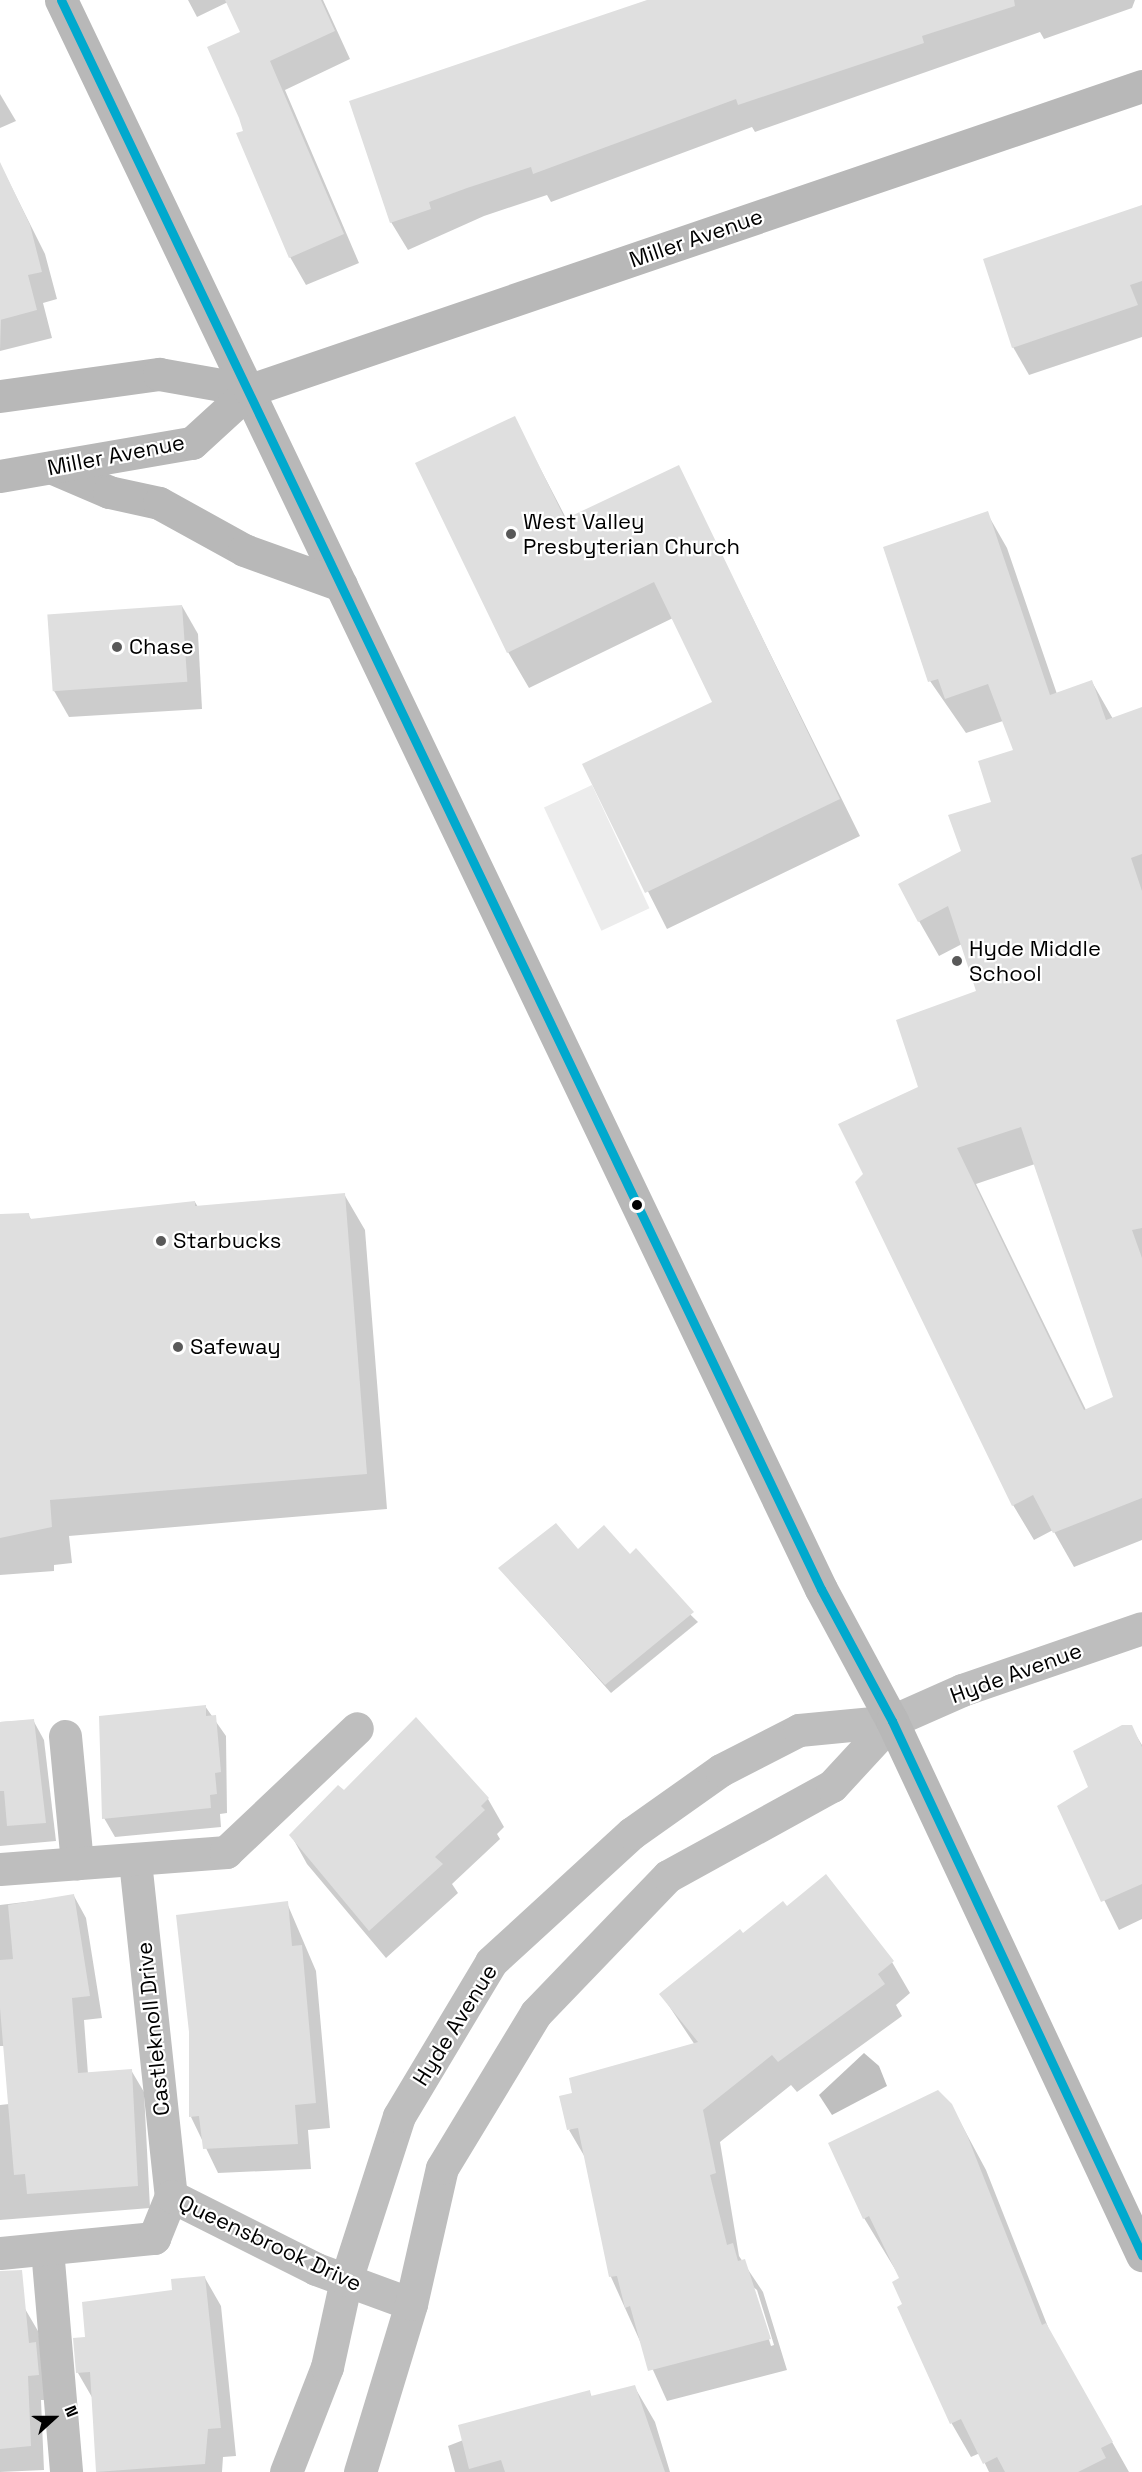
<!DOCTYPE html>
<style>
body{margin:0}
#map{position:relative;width:1142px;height:2472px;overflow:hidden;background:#fff;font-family:"Space Grotesk",sans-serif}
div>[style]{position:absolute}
.green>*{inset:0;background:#ececec;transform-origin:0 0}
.water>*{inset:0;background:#bfbfbf}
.shadow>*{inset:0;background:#0003}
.building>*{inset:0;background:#dfdfdf;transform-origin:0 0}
.minor>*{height:33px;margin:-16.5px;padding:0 16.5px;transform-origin:16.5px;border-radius:16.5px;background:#bebebe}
.secondary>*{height:33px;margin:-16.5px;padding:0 16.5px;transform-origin:16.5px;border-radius:16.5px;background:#b8b8b8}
.bus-1>*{height:9px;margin:-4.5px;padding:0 4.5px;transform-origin:4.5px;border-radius:4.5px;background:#00a9ce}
.dots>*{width:16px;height:16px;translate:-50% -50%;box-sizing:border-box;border:3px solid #fff;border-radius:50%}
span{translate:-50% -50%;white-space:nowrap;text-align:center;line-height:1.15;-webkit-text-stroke:4.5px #fff;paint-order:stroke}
.street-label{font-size:22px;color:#000}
.poi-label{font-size:22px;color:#000}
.left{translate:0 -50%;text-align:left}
.north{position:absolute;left:24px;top:2388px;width:60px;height:60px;-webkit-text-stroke:4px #fff;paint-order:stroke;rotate:69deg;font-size:16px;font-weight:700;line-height:24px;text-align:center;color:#000}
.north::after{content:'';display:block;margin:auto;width:21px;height:27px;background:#000;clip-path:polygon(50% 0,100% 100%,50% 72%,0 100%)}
</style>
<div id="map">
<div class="green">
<i style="left:592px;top:785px;width:136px;height:53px;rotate:65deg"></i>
</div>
<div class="water">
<i style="clip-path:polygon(864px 2053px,879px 2066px,887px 2086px,832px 2115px,819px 2095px)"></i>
</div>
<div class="shadow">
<i style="clip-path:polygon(188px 0,323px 0,350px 59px,285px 90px,359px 263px,306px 285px,290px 257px,245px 131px,242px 32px,228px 2px,197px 17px)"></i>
<i style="clip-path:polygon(653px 0,1135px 0,1132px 8px,1044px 39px,1040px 32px,755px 132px,752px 127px,551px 202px,547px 195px,484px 216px,408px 250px,391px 222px)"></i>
<i style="clip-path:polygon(0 94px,16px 121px,0 128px)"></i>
<i style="clip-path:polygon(2px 168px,45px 254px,57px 299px,43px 303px,52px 338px,0 351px)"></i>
<i style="clip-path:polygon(1142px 207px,1142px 337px,1029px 375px,1013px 347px)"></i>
<i style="clip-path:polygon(514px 418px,567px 520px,678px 467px,860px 836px,667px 929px,584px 765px,714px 702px,673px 618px,529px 688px,508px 652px)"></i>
<i style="clip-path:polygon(evenodd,987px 513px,1007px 548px,1057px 694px,1092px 682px,1113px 719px,1142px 713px,1142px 1540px,1074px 1567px,1053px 1530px,1034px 1540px,1013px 1505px,865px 1175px,978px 992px,962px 944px,939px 956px,919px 921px,993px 803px,1015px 751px,1003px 721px,966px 733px,930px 681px,987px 513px,1035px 1164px,1115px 1398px,1086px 1410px,976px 1184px,1035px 1164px)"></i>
<i style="clip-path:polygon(182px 606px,198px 634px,202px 709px,69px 717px,53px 689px)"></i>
<i style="clip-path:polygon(344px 1194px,365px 1230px,387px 1509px,69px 1536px,72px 1563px,54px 1565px,54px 1571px,0 1575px,0 1216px,28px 1214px,32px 1221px,195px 1202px,198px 1207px)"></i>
<i style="clip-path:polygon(578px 1551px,630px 1556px,698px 1622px,611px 1693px,500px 1569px)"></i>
<i style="clip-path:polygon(205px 1706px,226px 1736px,227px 1813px,220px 1814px,221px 1827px,115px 1837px,104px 1818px)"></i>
<i style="clip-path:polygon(33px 1720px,44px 1740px,56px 1841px,0 1846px,0 1722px)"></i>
<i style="clip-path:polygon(1131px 1727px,1142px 1745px,1142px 1919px,1119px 1930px,1058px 1807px,1090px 1787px)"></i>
<i style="clip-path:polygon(344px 1793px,488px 1799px,504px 1827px,497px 1834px,500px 1839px,452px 1884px,458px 1893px,386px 1958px,307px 1864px,291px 1835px)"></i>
<i style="clip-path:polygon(74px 1896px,86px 1918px,102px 2018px,84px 2020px,88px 2074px,131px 2070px,144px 2092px,150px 2208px,0 2220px,0 2105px,9px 2104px,5px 2046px,0 2046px,0 1905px)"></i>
<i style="clip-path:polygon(287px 1903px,316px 1971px,330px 2128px,308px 2130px,311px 2169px,218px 2173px,191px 2117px)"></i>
<i style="clip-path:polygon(evenodd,786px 1908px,892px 1962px,910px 1993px,896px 2005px,902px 2016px,797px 2092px,791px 2085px,720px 2142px,739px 2256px,763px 2292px,787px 2370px,667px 2401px,611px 2277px,586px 2159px,569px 2130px,695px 2045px,661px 1994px,786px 1908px,752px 2286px,757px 2290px,774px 2345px,771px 2346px,752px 2286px)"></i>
<i style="clip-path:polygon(951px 2105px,986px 2170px,1050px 2332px,1129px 2472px,989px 2472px,980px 2453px,971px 2457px,952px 2424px,899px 2307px,904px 2304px,901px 2279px,864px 2218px)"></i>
<i style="clip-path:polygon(205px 2278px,221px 2306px,236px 2456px,223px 2457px,222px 2472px,97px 2472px,93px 2399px,78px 2373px,87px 2338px)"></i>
<i style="clip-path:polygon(24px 2307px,38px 2331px,52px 2400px,41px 2400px,44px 2470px,0 2472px,0 2309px)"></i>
<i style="clip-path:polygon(634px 2386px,655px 2422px,670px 2472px,455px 2472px,448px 2446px,589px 2391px,592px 2397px)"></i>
</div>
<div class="building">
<i style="clip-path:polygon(225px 0,321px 0,335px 31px,270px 61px,344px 234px,289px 258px,236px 133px,243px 131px,239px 118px,207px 47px,240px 32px)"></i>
<i style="clip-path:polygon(647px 0,1014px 0,1015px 6px,922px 36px,924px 43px,738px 105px,736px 99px,533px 174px,531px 167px,467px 188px,429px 202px,431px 209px,390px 223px,349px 101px)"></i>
<i style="clip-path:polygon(0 162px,30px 225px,42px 272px,28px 275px,37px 310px,0 320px)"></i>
<i style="clip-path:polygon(1142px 205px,1142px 281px,1130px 285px,1138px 305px,1012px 348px,983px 259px)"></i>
<i style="clip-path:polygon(515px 416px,565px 519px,679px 465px,840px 799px,645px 893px,582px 764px,712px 702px,654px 582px,507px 653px,415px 463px)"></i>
<i style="clip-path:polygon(evenodd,988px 511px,1050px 695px,1092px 680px,1106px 720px,1142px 707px,1142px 854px,1131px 858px,1142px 891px,1142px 1228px,1132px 1230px,1142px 1258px,1142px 1498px,1053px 1533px,1033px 1495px,1012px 1506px,855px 1182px,863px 1174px,838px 1124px,918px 1087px,896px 1020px,976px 991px,948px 906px,918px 922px,898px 884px,961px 851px,948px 815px,991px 802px,978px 761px,1013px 750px,988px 684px,945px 699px,938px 679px,928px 682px,883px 547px,988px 511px,1021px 1127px,1113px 1397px,1084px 1410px,957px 1148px,1021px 1127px)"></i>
<i style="left:182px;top:605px;width:77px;height:135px;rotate:86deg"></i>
<i style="clip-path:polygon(345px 1193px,367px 1474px,50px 1500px,52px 1527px,0 1538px,0 1214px,29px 1213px,30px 1219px,195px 1201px,195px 1206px)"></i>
<i style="clip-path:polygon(556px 1523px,578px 1549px,604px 1525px,630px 1554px,636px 1548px,694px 1612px,605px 1685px,498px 1568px)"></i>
<i style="clip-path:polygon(206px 1705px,206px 1716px,216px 1715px,221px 1772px,215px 1773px,217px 1794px,210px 1795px,211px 1808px,102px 1819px,99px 1716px)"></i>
<i style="clip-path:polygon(416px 1717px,489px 1798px,481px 1806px,485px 1810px,435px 1857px,443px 1864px,369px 1931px,289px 1835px,338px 1785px,344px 1790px)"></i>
<i style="clip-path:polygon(34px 1719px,46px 1823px,7px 1826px,4px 1791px,0 1791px,0 1722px)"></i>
<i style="clip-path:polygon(1122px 1725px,1132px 1725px,1142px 1747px,1142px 1884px,1101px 1902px,1057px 1806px,1088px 1787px,1073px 1751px)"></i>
<i style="clip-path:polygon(826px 1874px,894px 1961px,878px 1974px,885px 1984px,778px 2062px,772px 2055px,703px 2110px,716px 2173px,710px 2175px,727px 2245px,733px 2243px,738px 2261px,745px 2259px,771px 2339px,648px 2371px,630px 2306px,625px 2308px,617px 2276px,609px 2277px,578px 2128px,567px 2130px,559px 2096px,572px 2093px,569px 2078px,698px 2042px,659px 1994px,740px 1929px,743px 1933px,783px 1901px,787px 1906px)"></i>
<i style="clip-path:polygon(74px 1894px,90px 1996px,72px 1998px,78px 2073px,132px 2069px,138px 2186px,27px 2194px,25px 2174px,14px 2175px,0 2008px,0 1960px,13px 1959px,8px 1905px)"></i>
<i style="clip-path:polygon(288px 1901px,292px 1946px,302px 1945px,316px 2103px,295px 2105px,298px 2144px,203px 2149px,199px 2116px,189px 2117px,189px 2032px,176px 1915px)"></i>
<i style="clip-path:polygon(938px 2090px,952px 2104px,967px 2135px,1042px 2325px,1046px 2323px,1113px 2442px,1101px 2448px,1106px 2458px,1078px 2472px,1005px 2472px,997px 2457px,983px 2464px,961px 2419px,950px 2424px,897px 2307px,902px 2304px,892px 2282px,899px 2278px,869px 2216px,863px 2219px,828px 2143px)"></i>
<i style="clip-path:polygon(22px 2270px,29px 2343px,36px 2342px,39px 2375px,28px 2376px,31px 2446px,0 2449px,0 2271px)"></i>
<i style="clip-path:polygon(205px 2276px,221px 2428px,208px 2429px,205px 2464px,96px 2472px,90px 2372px,76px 2373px,73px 2338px,85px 2337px,82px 2302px,172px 2290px,171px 2279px)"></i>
<i style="clip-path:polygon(635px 2385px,665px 2472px,505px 2472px,501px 2460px,469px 2469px,458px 2425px,590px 2390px,591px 2396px)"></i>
</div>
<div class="minor">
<i style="left:65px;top:1736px;width:128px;rotate:84.6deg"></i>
<i style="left:135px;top:1861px;width:337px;rotate:83.9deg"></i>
<i style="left:0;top:1869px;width:227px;rotate:-4.3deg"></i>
<i style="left:226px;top:1852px;width:180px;rotate:-43.4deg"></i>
<i style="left:47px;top:2249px;width:224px;rotate:85.1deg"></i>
<i style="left:0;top:2253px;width:155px;rotate:-5.6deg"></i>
<i style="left:154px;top:2238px;width:45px;rotate:-68deg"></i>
<i style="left:171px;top:2196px;width:162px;rotate:26.7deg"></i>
<i style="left:316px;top:2269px;width:101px;rotate:20.2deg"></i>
<i style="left:286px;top:2472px;width:113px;rotate:-68.7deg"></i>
<i style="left:327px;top:2367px;width:89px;rotate:-77.7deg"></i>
<i style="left:346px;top:2280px;width:172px;rotate:-72.1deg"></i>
<i style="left:399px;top:2116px;width:179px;rotate:-59.1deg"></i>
<i style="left:491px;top:1962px;width:191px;rotate:-42.5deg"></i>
<i style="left:632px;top:1833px;width:109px;rotate:-35.3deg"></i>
<i style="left:721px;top:1770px;width:88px;rotate:-27.1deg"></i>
<i style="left:799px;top:1730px;width:93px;rotate:-5.5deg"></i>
<i style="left:892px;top:1721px;width:77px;rotate:-23.9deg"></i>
<i style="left:962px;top:1690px;width:190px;rotate:-19deg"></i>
<i style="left:360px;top:2472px;width:176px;rotate:-73.1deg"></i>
<i style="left:411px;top:2304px;width:139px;rotate:-77.2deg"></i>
<i style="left:442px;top:2168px;width:181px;rotate:-58.8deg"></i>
<i style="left:536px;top:2013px;width:190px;rotate:-46.1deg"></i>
<i style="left:668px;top:1876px;width:187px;rotate:-28.8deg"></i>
<i style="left:832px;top:1786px;width:88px;rotate:-47.3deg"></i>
</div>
<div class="secondary">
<i style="left:61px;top:0;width:1761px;rotate:64.44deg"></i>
<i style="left:821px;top:1589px;width:150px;rotate:61.7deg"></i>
<i style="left:892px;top:1721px;width:590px;rotate:64.91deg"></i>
<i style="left:0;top:396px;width:161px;rotate:-7.9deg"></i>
<i style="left:159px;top:374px;width:92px;rotate:10deg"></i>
<i style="left:53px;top:468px;width:61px;rotate:23.2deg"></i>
<i style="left:109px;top:492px;width:51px;rotate:12.4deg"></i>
<i style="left:159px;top:503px;width:97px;rotate:28.9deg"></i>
<i style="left:244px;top:550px;width:103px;rotate:19.8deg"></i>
<i style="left:0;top:476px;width:195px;rotate:-9.8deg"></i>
<i style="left:192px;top:443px;width:79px;rotate:-42.4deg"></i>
<i style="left:250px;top:390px;width:942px;rotate:-18.82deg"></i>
</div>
<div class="bus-1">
<i style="left:61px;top:0;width:1761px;rotate:64.44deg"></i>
<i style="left:821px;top:1589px;width:150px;rotate:61.7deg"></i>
<i style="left:892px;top:1721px;width:590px;rotate:64.91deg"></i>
</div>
<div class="dots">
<i style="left:511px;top:534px;background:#595959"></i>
<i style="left:117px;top:647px;background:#595959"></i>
<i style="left:957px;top:961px;background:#595959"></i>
<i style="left:637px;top:1205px;background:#000"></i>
<i style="left:161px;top:1241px;background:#595959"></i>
<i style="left:178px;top:1347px;background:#595959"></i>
</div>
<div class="street-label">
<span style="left:696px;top:238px;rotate:-19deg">Miller Avenue</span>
<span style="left:116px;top:455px;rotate:-11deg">Miller Avenue</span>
<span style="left:1016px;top:1673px;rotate:-20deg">Hyde Avenue</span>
<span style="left:455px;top:2025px;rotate:-58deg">Hyde Avenue</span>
<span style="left:153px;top:2029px;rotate:-96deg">Castleknoll Drive</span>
<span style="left:270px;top:2243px;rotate:25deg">Queensbrook Drive</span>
</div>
<div class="poi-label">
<span class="left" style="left:523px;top:534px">West Valley<br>Presbyterian Church</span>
<span class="left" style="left:129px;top:647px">Chase</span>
<span class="left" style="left:969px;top:961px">Hyde Middle<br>School</span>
<span class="left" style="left:173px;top:1241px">Starbucks</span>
<span class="left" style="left:190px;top:1347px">Safeway</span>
</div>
<div class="north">N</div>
</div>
